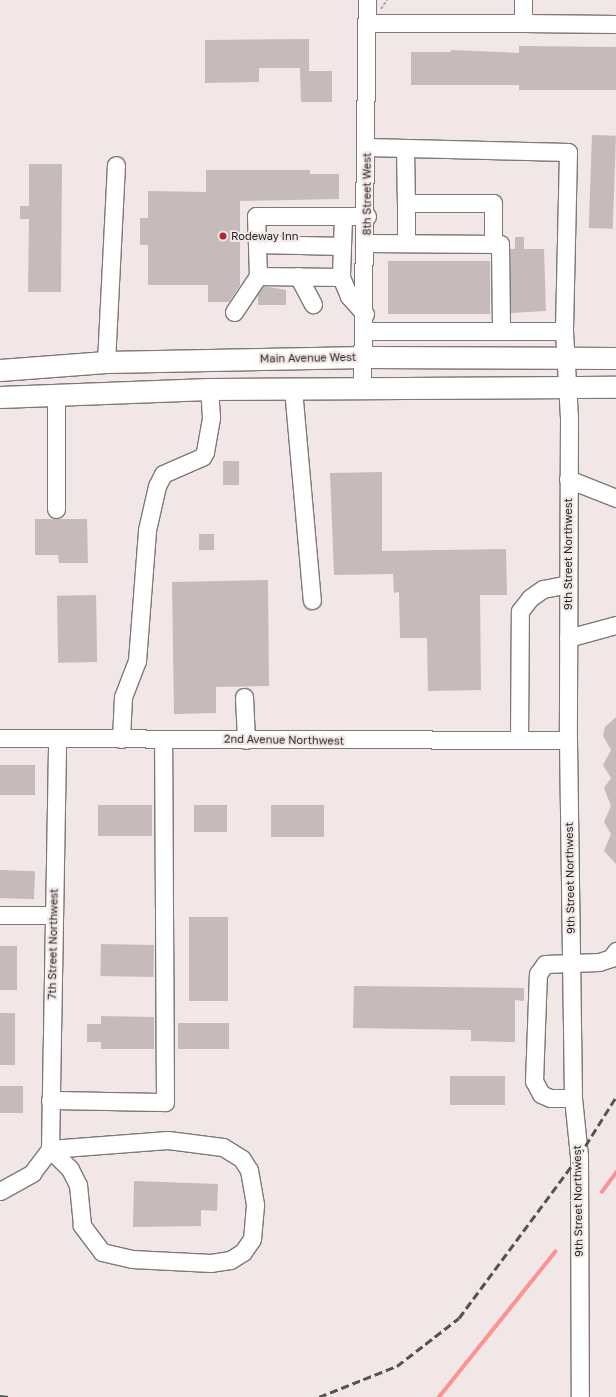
<!DOCTYPE html>
<style>
body{margin:0}
#map{position:relative;width:616px;height:1397px;overflow:hidden;background:#f1e7e6;font-family:"Golos Text",sans-serif}
div>[style]{position:absolute}
.stream>*{height:3.5px;margin:-1.75px;padding:0 1.75px;transform-origin:1.75px;border-radius:1.75px;background:#fc9391}
.building>*{inset:0;background:#c4bbba;transform-origin:0 0}
.path>*{height:2px;margin-top:-1px;transform-origin:0;background:repeating-linear-gradient(90deg,#b2aaaa 0 3px,transparent 0 5px)}
.roads{filter:drop-shadow(1px 0 #807877) drop-shadow(-1px 0 #807877) drop-shadow(0 1px #807877) drop-shadow(0 -1px #807877)}
.minor>*{height:17px;margin:-8.5px;padding:0 8.5px;transform-origin:8.5px;border-radius:8.5px;background:#fff}
.major>*{height:21px;margin:-10.5px;padding:0 10.5px;transform-origin:10.5px;border-radius:10.5px;background:#fff}
.rail>*{height:3px;margin-top:-1.5px;transform-origin:0;background:repeating-linear-gradient(90deg,#575252 0 8px,transparent 0 12px)}
.dots>*{width:11px;height:11px;translate:-50% -50%;box-sizing:border-box;border:2px solid #f1e7e6;border-radius:50%}
span{translate:-50% -50%;white-space:nowrap;text-align:center;line-height:1.15;-webkit-text-stroke:4px #f1e7e6;paint-order:stroke}
.street-label{font-size:11px;color:#2a2626}
.poi-label{font-size:11px;color:#2a2626}
.left{translate:0 -50%;text-align:left}
</style>
<div id="map">
<div class="stream">
<i style="left:602px;top:1192px;width:24px;rotate:-54deg"></i>
<i style="left:439px;top:1397px;width:186px;rotate:-51.3deg"></i>
</div>
<div class="building">
<i style="clip-path:polygon(309px 39px,309px 71px,332px 71px,332px 102px,301px 102px,300px 68px,259px 68px,259px 82px,205px 83px,205px 40px)"></i>
<i style="clip-path:polygon(519px 46px,616px 47px,616px 90px,519px 90px,519px 85px,411px 85px,411px 52px,451px 52px,451px 50px,519px 53px)"></i>
<i style="left:592px;top:135px;width:24px;height:93px;rotate:2deg"></i>
<i style="clip-path:polygon(29px 164px,62px 164px,61px 292px,28px 292px,29px 219px,20px 219px,20px 206px,29px 206px)"></i>
<i style="clip-path:polygon(206px 170px,310px 170px,310px 174px,339px 174px,339px 199px,240px 201px,240px 285px,229px 302px,208px 302px,208px 285px,148px 285px,148px 245px,140px 245px,140px 218px,148px 218px,148px 191px,206px 192px)"></i>
<i style="clip-path:polygon(515px 237px,524px 237px,524px 249px,544px 249px,546px 311px,511px 313px,510px 249px,515px 249px)"></i>
<i style="left:388px;top:261px;width:102px;height:53px"></i>
<i style="clip-path:polygon(264px 286px,286px 290px,286px 305px,258px 305px,258px 294px)"></i>
<i style="left:223px;top:461px;width:16px;height:24px"></i>
<i style="clip-path:polygon(382px 472px,382px 551px,506px 549px,507px 595px,480px 595px,481px 690px,428px 691px,427px 638px,400px 638px,399px 592px,394px 593px,393px 574px,334px 575px,330px 473px)"></i>
<i style="clip-path:polygon(35px 519px,87px 519px,88px 563px,59px 563px,58px 555px,35px 555px)"></i>
<i style="left:199px;top:534px;width:15px;height:16px"></i>
<i style="clip-path:polygon(268px 580px,269px 686px,216px 687px,216px 713px,174px 714px,172px 582px)"></i>
<i style="left:96px;top:595px;width:67px;height:39px;rotate:89deg"></i>
<i style="clip-path:polygon(616px 717px,616px 864px,604px 851px,611px 834px,604px 822px,611px 806px,604px 788px,611px 778px,603px 765px,611px 750px,603px 736px,605px 727px)"></i>
<i style="left:0;top:765px;width:35px;height:30px"></i>
<i style="left:98px;top:805px;width:54px;height:31px"></i>
<i style="left:194px;top:805px;width:33px;height:27px"></i>
<i style="left:271px;top:805px;width:53px;height:32px"></i>
<i style="left:0;top:870px;width:35px;height:28px;rotate:2deg"></i>
<i style="left:189px;top:917px;width:39px;height:84px"></i>
<i style="left:101px;top:944px;width:53px;height:32px;rotate:1deg"></i>
<i style="left:0;top:946px;width:17px;height:44px"></i>
<i style="clip-path:polygon(354px 986px,524px 988px,524px 1001px,515px 1000px,515px 1042px,471px 1041px,471px 1030px,353px 1028px)"></i>
<i style="left:0;top:1013px;width:15px;height:52px"></i>
<i style="clip-path:polygon(101px 1016px,154px 1017px,154px 1049px,101px 1049px,101px 1042px,87px 1042px,87px 1024px,101px 1024px)"></i>
<i style="left:178px;top:1023px;width:51px;height:26px"></i>
<i style="left:450px;top:1076px;width:55px;height:29px"></i>
<i style="left:0;top:1086px;width:23px;height:27px"></i>
<i style="clip-path:polygon(134px 1181px,218px 1184px,217px 1211px,201px 1210px,201px 1226px,133px 1227px)"></i>
</div>
<div class="path">
<i style="left:381px;top:9px;width:11px;rotate:-56deg"></i>
</div>
<div class="roads">
<div class="minor">
<i style="left:523px;top:0;width:23px;rotate:90deg"></i>
<i style="left:523px;top:23px;width:93px;rotate:0.6deg"></i>
<i style="left:367px;top:23px;width:156px"></i>
<i style="left:367px;top:147px;width:201px;rotate:1.4deg"></i>
<i style="left:568px;top:152px;width:179px;rotate:91.3deg"></i>
<i style="left:564px;top:331px;width:86px;rotate:86.7deg"></i>
<i style="left:569px;top:417px;width:323px;rotate:90.2deg"></i>
<i style="left:568px;top:740px;width:358px;rotate:89.2deg"></i>
<i style="left:573px;top:1098px;width:58px;rotate:84.1deg"></i>
<i style="left:579px;top:1156px;width:241px;rotate:89.8deg"></i>
<i style="left:405px;top:148px;width:55px;rotate:89deg"></i>
<i style="left:406px;top:203px;width:87px"></i>
<i style="left:493px;top:203px;width:41px;rotate:90deg"></i>
<i style="left:406px;top:203px;width:40px;rotate:90deg"></i>
<i style="left:367px;top:243px;width:133px;rotate:0.4deg"></i>
<i style="left:500px;top:244px;width:87px;rotate:89.3deg"></i>
<i style="left:257px;top:244px;width:85px;rotate:1.3deg"></i>
<i style="left:342px;top:246px;width:31px;rotate:92deg"></i>
<i style="left:342px;top:246px;width:29px;rotate:-88deg"></i>
<i style="left:298px;top:276px;width:32px;rotate:62deg"></i>
<i style="left:234px;top:312px;width:43px;rotate:-56.3deg"></i>
<i style="left:365px;top:314px;width:24px;rotate:-132deg"></i>
<i style="left:349px;top:296px;width:21px;rotate:-113deg"></i>
<i style="left:341px;top:277px;width:83px;rotate:-179.3deg"></i>
<i style="left:258px;top:276px;width:60px;rotate:-91.9deg"></i>
<i style="left:256px;top:216px;width:111px"></i>
<i style="left:365px;top:331px;width:199px"></i>
<i style="left:106px;top:362px;width:197px;rotate:-87.1deg"></i>
<i style="left:362px;top:388px;width:388px;rotate:-89.3deg"></i>
<i style="left:293px;top:389px;width:212px;rotate:84.9deg"></i>
<i style="left:56px;top:397px;width:112px;rotate:90deg"></i>
<i style="left:568px;top:479px;width:52px;rotate:21.6deg"></i>
<i style="left:568px;top:638px;width:50px;rotate:-15.2deg"></i>
<i style="left:244px;top:697px;width:43px;rotate:87.3deg"></i>
<i style="left:0;top:738px;width:568px;rotate:0.2deg"></i>
<i style="left:121px;top:739px;width:42px;rotate:-87.3deg"></i>
<i style="left:123px;top:697px;width:39px;rotate:-69deg"></i>
<i style="left:137px;top:661px;width:131px;rotate:-85.6deg"></i>
<i style="left:147px;top:530px;width:45px;rotate:-77.2deg"></i>
<i style="left:157px;top:486px;width:13px;rotate:-63deg"></i>
<i style="left:163px;top:474px;width:43px;rotate:-23.6deg"></i>
<i style="left:202px;top:457px;width:6px;rotate:-59deg"></i>
<i style="left:205px;top:452px;width:36px;rotate:-80deg"></i>
<i style="left:211px;top:417px;width:28px;rotate:-94deg"></i>
<i style="left:519px;top:740px;width:129px;rotate:-89.6deg"></i>
<i style="left:520px;top:611px;width:16px;rotate:-52deg"></i>
<i style="left:530px;top:598px;width:16px;rotate:-35deg"></i>
<i style="left:543px;top:589px;width:26px;rotate:-11deg"></i>
<i style="left:0;top:915px;width:54px"></i>
<i style="left:573px;top:1098px;width:23px;rotate:180deg"></i>
<i style="left:550px;top:1098px;width:10px;rotate:-156deg"></i>
<i style="left:541px;top:1094px;width:15px;rotate:-118deg"></i>
<i style="left:534px;top:1081px;width:107px;rotate:-87.9deg"></i>
<i style="left:538px;top:974px;width:12px;rotate:-55deg"></i>
<i style="left:545px;top:964px;width:54px;rotate:-2.1deg"></i>
<i style="left:599px;top:962px;width:13px;rotate:-18deg"></i>
<i style="left:611px;top:958px;width:9px;rotate:-54deg"></i>
<i style="left:50px;top:1100px;width:115px;rotate:1deg"></i>
<i style="left:165px;top:1102px;width:363px;rotate:-90.3deg"></i>
<i style="left:50px;top:1149px;width:411px;rotate:-89deg"></i>
<i style="left:0;top:1191px;width:37px;rotate:-29deg"></i>
<i style="left:32px;top:1173px;width:30px;rotate:-53deg"></i>
<i style="left:50px;top:1149px;width:118px;rotate:-4.4deg"></i>
<i style="left:168px;top:1140px;width:55px;rotate:7.3deg"></i>
<i style="left:223px;top:1147px;width:22px;rotate:32deg"></i>
<i style="left:242px;top:1159px;width:13px;rotate:58deg"></i>
<i style="left:249px;top:1170px;width:36px;rotate:80deg"></i>
<i style="left:255px;top:1205px;width:34px;rotate:95deg"></i>
<i style="left:252px;top:1239px;width:16px;rotate:125deg"></i>
<i style="left:243px;top:1252px;width:15px;rotate:148deg"></i>
<i style="left:230px;top:1260px;width:19px;rotate:171deg"></i>
<i style="left:211px;top:1263px;width:79px;rotate:-177.1deg"></i>
<i style="left:132px;top:1259px;width:31px;rotate:-167deg"></i>
<i style="left:102px;top:1252px;width:34px;rotate:-127deg"></i>
<i style="left:82px;top:1225px;width:40px;rotate:-95.7deg"></i>
<i style="left:78px;top:1185px;width:18px;rotate:-117deg"></i>
<i style="left:70px;top:1169px;width:28px;rotate:-135deg"></i>
</div>
<div class="major">
<i style="left:0;top:370px;width:106px;rotate:-4.3deg"></i>
<i style="left:106px;top:362px;width:258px;rotate:-1.1deg"></i>
<i style="left:364px;top:357px;width:252px;rotate:0.2deg"></i>
<i style="left:0;top:397px;width:209px;rotate:-2.2deg"></i>
<i style="left:209px;top:389px;width:407px;rotate:-0.3deg"></i>
</div>
</div>
<div class="rail">
<i style="left:0;top:1396px;width:9px;rotate:6deg"></i>
<i style="left:319px;top:1397px;width:84px;rotate:-21.7deg"></i>
<i style="left:397px;top:1366px;width:78px;rotate:-37.7deg"></i>
<i style="left:459px;top:1318px;width:202px;rotate:-53.5deg"></i>
<i style="left:579px;top:1156px;width:70px;rotate:-57.9deg"></i>
</div>
<div class="dots">
<i style="left:223px;top:236px;background:#b62434"></i>
</div>
<div class="street-label">
<span style="left:367px;top:194px;rotate:-90deg">8th Street West</span>
<span style="left:308px;top:358px;rotate:-1deg">Main Avenue West</span>
<span style="left:568px;top:554px;rotate:-90deg">9th Street Northwest</span>
<span style="left:284px;top:740px;rotate:1deg">2nd Avenue Northwest</span>
<span style="left:570px;top:878px;rotate:-91deg">9th Street Northwest</span>
<span style="left:53px;top:944px;rotate:-89deg">7th Street Northwest</span>
<span style="left:578px;top:1201px;rotate:-91deg">9th Street Northwest</span>
</div>
<div class="poi-label">
<span class="left" style="left:231px;top:236px">Rodeway Inn</span>
</div>
</div>
